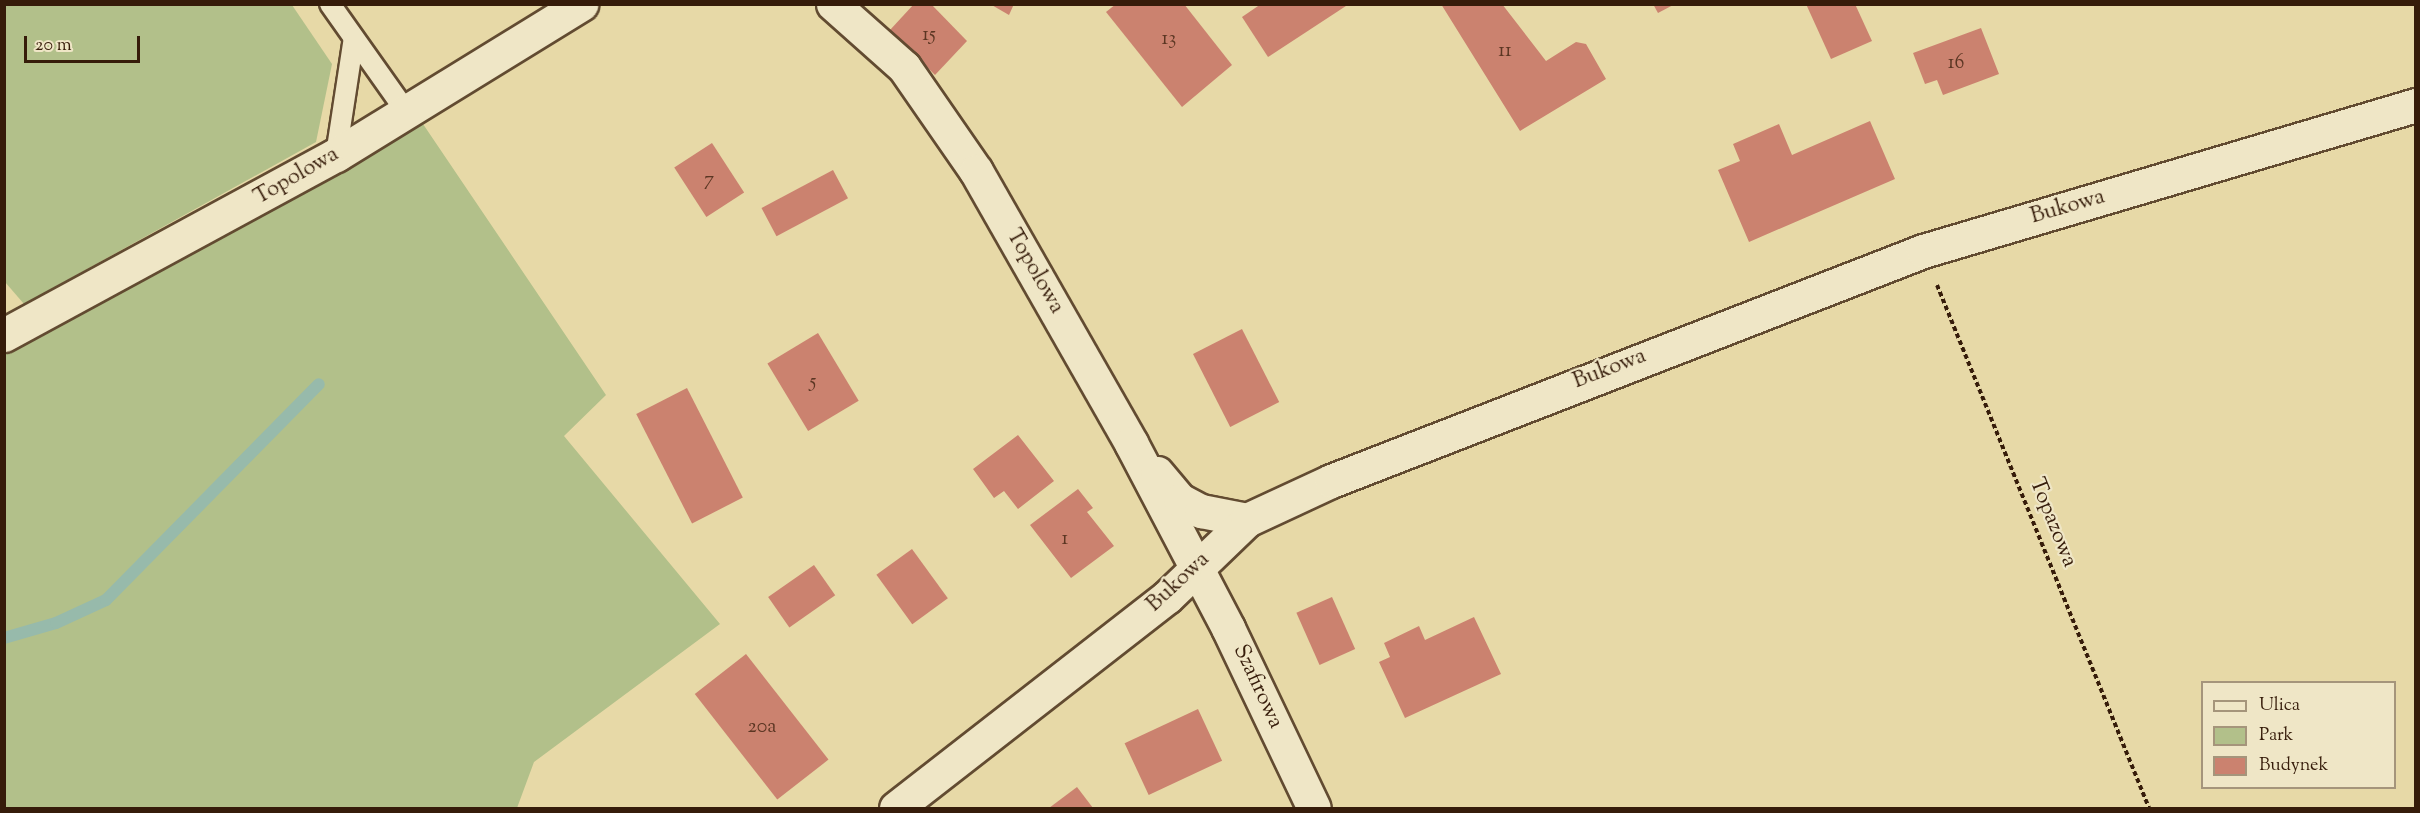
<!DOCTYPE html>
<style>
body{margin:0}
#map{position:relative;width:2420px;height:813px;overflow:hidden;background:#e7d9a7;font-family:"Sorts Mill Goudy",serif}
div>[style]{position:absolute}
.green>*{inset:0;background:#b2c08a}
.stream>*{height:12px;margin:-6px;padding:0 6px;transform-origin:6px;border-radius:6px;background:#97baab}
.building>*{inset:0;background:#cb826f;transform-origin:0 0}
.path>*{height:4px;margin-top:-2px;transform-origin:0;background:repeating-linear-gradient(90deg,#361c0a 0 4.5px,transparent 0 7.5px)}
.roads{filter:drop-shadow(2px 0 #624b31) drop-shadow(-2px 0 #624b31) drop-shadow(0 2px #624b31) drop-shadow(0 -2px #624b31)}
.service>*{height:20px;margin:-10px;padding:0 10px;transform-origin:10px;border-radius:10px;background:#efe6c6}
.minor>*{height:33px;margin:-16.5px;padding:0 16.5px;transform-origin:16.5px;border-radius:16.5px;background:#efe6c6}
span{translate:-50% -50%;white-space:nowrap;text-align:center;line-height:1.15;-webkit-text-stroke:4.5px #efe6c6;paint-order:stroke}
.number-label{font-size:20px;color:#5b3623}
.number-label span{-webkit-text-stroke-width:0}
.street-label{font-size:22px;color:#361c0a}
.frame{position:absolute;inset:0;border:6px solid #361c0a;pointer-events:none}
.legend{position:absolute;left:2201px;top:681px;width:195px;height:108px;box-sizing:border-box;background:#efe6c6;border:2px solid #a5957b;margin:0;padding:8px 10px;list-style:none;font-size:18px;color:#361c0a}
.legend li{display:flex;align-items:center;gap:12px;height:30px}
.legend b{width:30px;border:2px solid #a5957b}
.scale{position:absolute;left:24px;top:36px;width:116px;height:27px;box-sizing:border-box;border:3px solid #361c0a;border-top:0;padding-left:8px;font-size:18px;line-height:21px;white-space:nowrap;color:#361c0a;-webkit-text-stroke:4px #efe6c6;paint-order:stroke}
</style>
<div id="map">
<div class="green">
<i style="clip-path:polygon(4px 5px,292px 5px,332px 64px,316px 142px,24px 304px,5px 282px)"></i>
<i style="clip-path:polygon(423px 124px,606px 395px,564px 436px,720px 624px,534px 762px,517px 808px,5px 808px,5px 354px)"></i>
</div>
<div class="stream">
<i style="left:4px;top:638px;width:54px;rotate:-16.1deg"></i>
<i style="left:56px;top:623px;width:55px;rotate:-24.7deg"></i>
<i style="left:106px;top:600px;width:303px;rotate:-45.4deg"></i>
</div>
<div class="building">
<i style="clip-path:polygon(914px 4px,931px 4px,967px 41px,935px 75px,890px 30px)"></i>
<i style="clip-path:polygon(990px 4px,1014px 4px,1009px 15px)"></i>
<i style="clip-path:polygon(1116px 4px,1184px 4px,1232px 65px,1182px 107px,1106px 12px)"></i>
<i style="clip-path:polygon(1261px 4px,1349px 4px,1268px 57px,1242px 17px)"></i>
<i style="clip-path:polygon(1441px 4px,1502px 4px,1546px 61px,1576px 42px,1586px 44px,1606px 79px,1520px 131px)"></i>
<i style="clip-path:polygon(1653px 4px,1675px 4px,1658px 13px)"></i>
<i style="clip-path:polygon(1806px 4px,1855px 4px,1872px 41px,1831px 59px)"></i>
<i style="clip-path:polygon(1981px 28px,1999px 74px,1943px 95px,1937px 80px,1925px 84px,1913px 53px)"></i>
<i style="clip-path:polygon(1870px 121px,1895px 179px,1749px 242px,1718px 170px,1740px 161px,1733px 144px,1779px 124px,1792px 155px)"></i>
<i style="left:712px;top:143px;width:59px;height:45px;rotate:57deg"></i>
<i style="left:833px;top:170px;width:32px;height:81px;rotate:62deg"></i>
<i style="left:1242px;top:329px;width:82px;height:55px;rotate:63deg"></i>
<i style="left:818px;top:333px;width:79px;height:59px;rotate:59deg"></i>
<i style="left:687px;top:388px;width:123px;height:57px;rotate:63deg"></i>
<i style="clip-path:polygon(1018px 435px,1054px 481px,1018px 509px,1004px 491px,994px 498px,973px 469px)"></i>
<i style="clip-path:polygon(1078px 489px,1093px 508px,1087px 512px,1114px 546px,1071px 578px,1030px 525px)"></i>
<i style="left:912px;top:549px;width:61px;height:44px;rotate:54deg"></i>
<i style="left:814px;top:565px;width:37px;height:56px;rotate:55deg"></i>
<i style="left:1332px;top:597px;width:57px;height:39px;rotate:66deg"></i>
<i style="clip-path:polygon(1474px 617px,1501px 674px,1405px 718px,1379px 662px,1390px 657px,1384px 643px,1419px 626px,1425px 640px)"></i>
<i style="left:746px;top:654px;width:134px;height:65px;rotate:52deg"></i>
<i style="left:1198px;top:709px;width:57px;height:81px;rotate:65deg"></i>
<i style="clip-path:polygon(1077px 787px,1093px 808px,1049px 808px)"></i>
</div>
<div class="path">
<i style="left:1937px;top:285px;width:564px;rotate:67.93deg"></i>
</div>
<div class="roads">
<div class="service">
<i style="left:330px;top:4px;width:130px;rotate:54.7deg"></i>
<i style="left:336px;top:155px;width:118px;rotate:-81.3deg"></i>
</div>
<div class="minor">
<i style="left:833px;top:4px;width:95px;rotate:41.6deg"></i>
<i style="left:904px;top:67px;width:126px;rotate:55.3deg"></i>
<i style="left:976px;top:171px;width:313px;rotate:60.3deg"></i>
<i style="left:1131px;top:443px;width:209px;rotate:62.3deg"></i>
<i style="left:1228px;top:628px;width:199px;rotate:64.5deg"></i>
<i style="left:4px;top:335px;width:378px;rotate:-28.5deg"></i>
<i style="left:336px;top:155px;width:288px;rotate:-31.6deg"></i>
<i style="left:1157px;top:473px;width:35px;rotate:50deg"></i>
<i style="left:1180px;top:500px;width:24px;rotate:28deg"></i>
<i style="left:1201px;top:511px;width:47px;rotate:11.1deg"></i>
<i style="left:896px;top:808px;width:343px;rotate:-37.9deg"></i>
<i style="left:1167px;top:597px;width:111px;rotate:-43.9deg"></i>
<i style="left:1247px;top:520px;width:93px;rotate:-24.9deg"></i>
<i style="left:1331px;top:481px;width:635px;rotate:-21.23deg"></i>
<i style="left:1923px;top:251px;width:514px;rotate:-16.5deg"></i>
</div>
</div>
<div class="number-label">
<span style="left:929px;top:35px">15</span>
<span style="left:1169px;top:39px">13</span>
<span style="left:1505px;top:51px">11</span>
<span style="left:1956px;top:63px">16</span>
<span style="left:709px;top:180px">7</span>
<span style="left:813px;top:382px">5</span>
<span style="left:1065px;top:539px">1</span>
<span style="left:762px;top:727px">20a</span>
</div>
<div class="street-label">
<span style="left:297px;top:177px;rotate:-30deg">Topolowa</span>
<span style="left:2068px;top:208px;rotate:-16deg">Bukowa</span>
<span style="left:1034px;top:272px;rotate:60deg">Topolowa</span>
<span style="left:1610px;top:370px;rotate:-21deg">Bukowa</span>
<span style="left:2052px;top:523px;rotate:68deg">Topazowa</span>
<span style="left:1179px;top:583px;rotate:-43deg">Bukowa</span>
<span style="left:1257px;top:687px;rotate:65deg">Szafirowa</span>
</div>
<div class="frame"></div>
<ul class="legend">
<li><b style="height:8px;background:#efe6c6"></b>Ulica</li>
<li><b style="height:16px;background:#b2c08a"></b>Park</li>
<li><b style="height:16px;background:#cb826f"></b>Budynek</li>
</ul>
<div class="scale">20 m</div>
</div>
